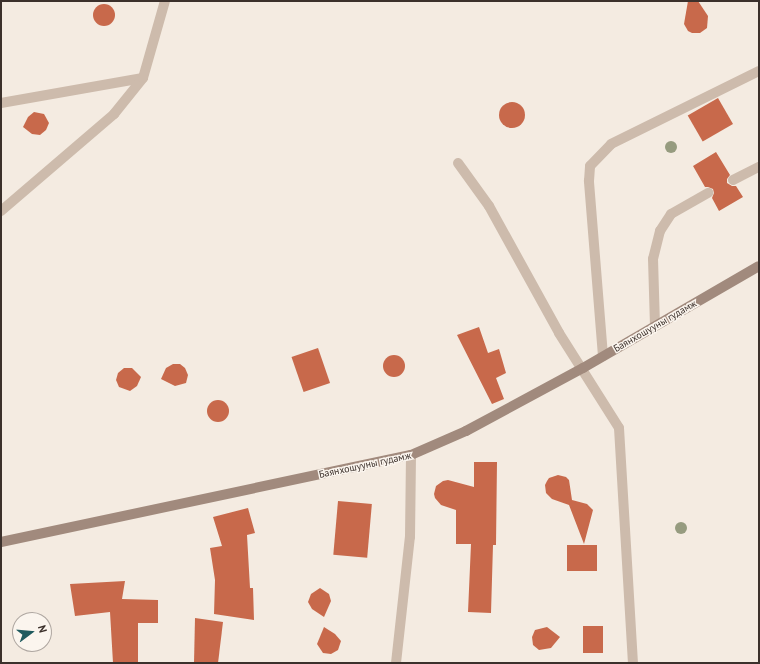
<!DOCTYPE html>
<meta charset="utf-8">
<style>
body{margin:0}
#map{position:relative;width:760px;height:664px;overflow:hidden;background:#f4ebe1;font-family:"PT Sans",sans-serif}
div>[style]{position:absolute}
.building>*{inset:0;background:#c8694b;transform-origin:0 0}
.round{border-radius:50%}
.service>*{height:10px;margin:-5px;padding:0 5px;transform-origin:5px;border-radius:5px;background:#cdbbac}
.minor>*{height:10px;margin:-5px;padding:0 5px;transform-origin:5px;border-radius:5px;background:#cdbbac}
.secondary>*{height:10px;margin:-5px;padding:0 5px;transform-origin:5px;border-radius:5px;background:#a18a7d}
.trees>*{width:12px;height:12px;margin:-6px;border-radius:50%;background:#969b7f}
span{translate:-50% -50%;white-space:nowrap;text-align:center;line-height:1.15;-webkit-text-stroke:3px #fbf5ee;paint-order:stroke}
.street-label{font-size:10px;color:#3b302b}
.frame{position:absolute;inset:0;border:2px solid #3b302b;pointer-events:none}
.north{position:absolute;left:12px;top:612px;width:40px;height:40px;box-sizing:border-box;background:#fbf5ee;border:1px solid #aea6a0;border-radius:50%;rotate:74deg;font-size:11px;font-weight:700;line-height:16px;text-align:center;color:#3b302b}
.north::after{content:'';display:block;margin:auto;width:14px;height:18px;background:#1f5a5e;clip-path:polygon(50% 0,100% 100%,50% 72%,0 100%)}
</style>
<div id="map">
<div class="building">
<i style="clip-path:polygon(688px 1px,698px 1px,708px 16px,707px 28px,700px 33px,692px 33px,688px 31px,684px 24px)"></i>
<i class="round" style="left:93px;top:4px;width:22px;height:22px"></i>
<i style="left:718px;top:98px;width:30px;height:35px;rotate:60deg"></i>
<i class="round" style="left:499px;top:102px;width:26px;height:26px"></i>
<i style="clip-path:polygon(34px 112px,44px 114px,49px 123px,46px 130px,40px 135px,32px 134px,23px 127px,28px 117px)"></i>
<i style="clip-path:polygon(716px 152px,730px 175px,727px 179px,727px 183px,732px 186px,736px 186px,743px 197px,719px 211px,712px 198px,714px 193px,713px 189px,708px 187px,705px 187px,693px 166px)"></i>
<i style="clip-path:polygon(479px 327px,488px 353px,499px 349px,506px 373px,496px 378px,504px 399px,492px 404px,457px 335px)"></i>
<i style="left:318px;top:348px;width:37px;height:28px;rotate:71deg"></i>
<i class="round" style="left:383px;top:355px;width:22px;height:22px"></i>
<i style="clip-path:polygon(173px 364px,180px 364px,185px 368px,188px 375px,186px 383px,175px 386px,161px 379px,166px 368px)"></i>
<i style="clip-path:polygon(124px 368px,132px 368px,141px 377px,137px 386px,130px 391px,119px 387px,116px 380px,118px 373px)"></i>
<i class="round" style="left:207px;top:400px;width:22px;height:22px"></i>
<i style="clip-path:polygon(474px 462px,497px 462px,496px 545px,493px 545px,491px 613px,468px 612px,471px 544px,456px 544px,456px 510px,441px 505px,435px 498px,434px 494px,436px 486px,443px 481px,448px 480px,474px 487px)"></i>
<i style="clip-path:polygon(558px 475px,566px 477px,569px 480px,572px 500px,587px 504px,593px 510px,584px 544px,569px 505px,552px 499px,546px 493px,545px 485px,547px 481px,549px 478px)"></i>
<i style="left:338px;top:501px;width:34px;height:54px;rotate:5deg"></i>
<i style="clip-path:polygon(248px 508px,255px 533px,247px 535px,250px 588px,253px 588px,254px 620px,214px 614px,215px 580px,210px 548px,222px 546px,213px 517px)"></i>
<i style="left:567px;top:545px;width:30px;height:26px"></i>
<i style="clip-path:polygon(125px 581px,122px 599px,158px 600px,158px 623px,138px 623px,138px 663px,113px 663px,110px 612px,75px 616px,70px 584px)"></i>
<i style="clip-path:polygon(320px 588px,329px 594px,331px 601px,324px 617px,312px 609px,308px 602px,311px 594px)"></i>
<i style="clip-path:polygon(195px 618px,223px 622px,218px 663px,194px 663px)"></i>
<i style="left:583px;top:626px;width:20px;height:27px"></i>
<i style="clip-path:polygon(324px 627px,335px 634px,341px 641px,338px 650px,331px 654px,323px 653px,317px 644px)"></i>
<i style="clip-path:polygon(547px 627px,560px 637px,551px 648px,539px 650px,533px 645px,532px 637px,535px 630px)"></i>
</div>
<div class="service">
<i style="left:733px;top:180px;width:29px;rotate:-27deg"></i>
<i style="left:655px;top:326px;width:67px;rotate:-91.7deg"></i>
<i style="left:653px;top:259px;width:29px;rotate:-76deg"></i>
<i style="left:660px;top:231px;width:20px;rotate:-57deg"></i>
<i style="left:671px;top:214px;width:43px;rotate:-29.6deg"></i>
<i style="left:603px;top:356px;width:176px;rotate:-94.6deg"></i>
<i style="left:589px;top:181px;width:15px;rotate:-86deg"></i>
<i style="left:590px;top:166px;width:30px;rotate:-46deg"></i>
<i style="left:611px;top:144px;width:165px;rotate:-26.3deg"></i>
</div>
<div class="minor">
<i style="left:1px;top:103px;width:144px;rotate:-10deg"></i>
<i style="left:458px;top:163px;width:53px;rotate:54.2deg"></i>
<i style="left:489px;top:206px;width:145px;rotate:61.1deg"></i>
<i style="left:559px;top:333px;width:112px;rotate:57.7deg"></i>
<i style="left:619px;top:428px;width:235px;rotate:86.6deg"></i>
<i style="left:1px;top:211px;width:149px;rotate:-40.6deg"></i>
<i style="left:114px;top:114px;width:46px;rotate:-51.1deg"></i>
<i style="left:143px;top:78px;width:80px;rotate:-74.1deg"></i>
<i style="left:396px;top:663px;width:127px;rotate:-83.7deg"></i>
<i style="left:410px;top:537px;width:82px;rotate:-89.3deg"></i>
</div>
<div class="secondary">
<i style="left:1px;top:542px;width:419px;rotate:-12deg"></i>
<i style="left:411px;top:455px;width:60px;rotate:-23.6deg"></i>
<i style="left:466px;top:431px;width:133px;rotate:-28.3deg"></i>
<i style="left:583px;top:368px;width:203px;rotate:-30.1deg"></i>
</div>
<div class="trees">
<i style="left:671px;top:147px"></i>
<i style="left:681px;top:528px"></i>
</div>
<div class="street-label">
<span style="left:655px;top:326px;rotate:-30deg">Баянхошууны гудамж</span>
<span style="left:365px;top:465px;rotate:-12deg">Баянхошууны гудамж</span>
</div>
<div class="frame"></div>
<div class="north">N</div>
</div>
